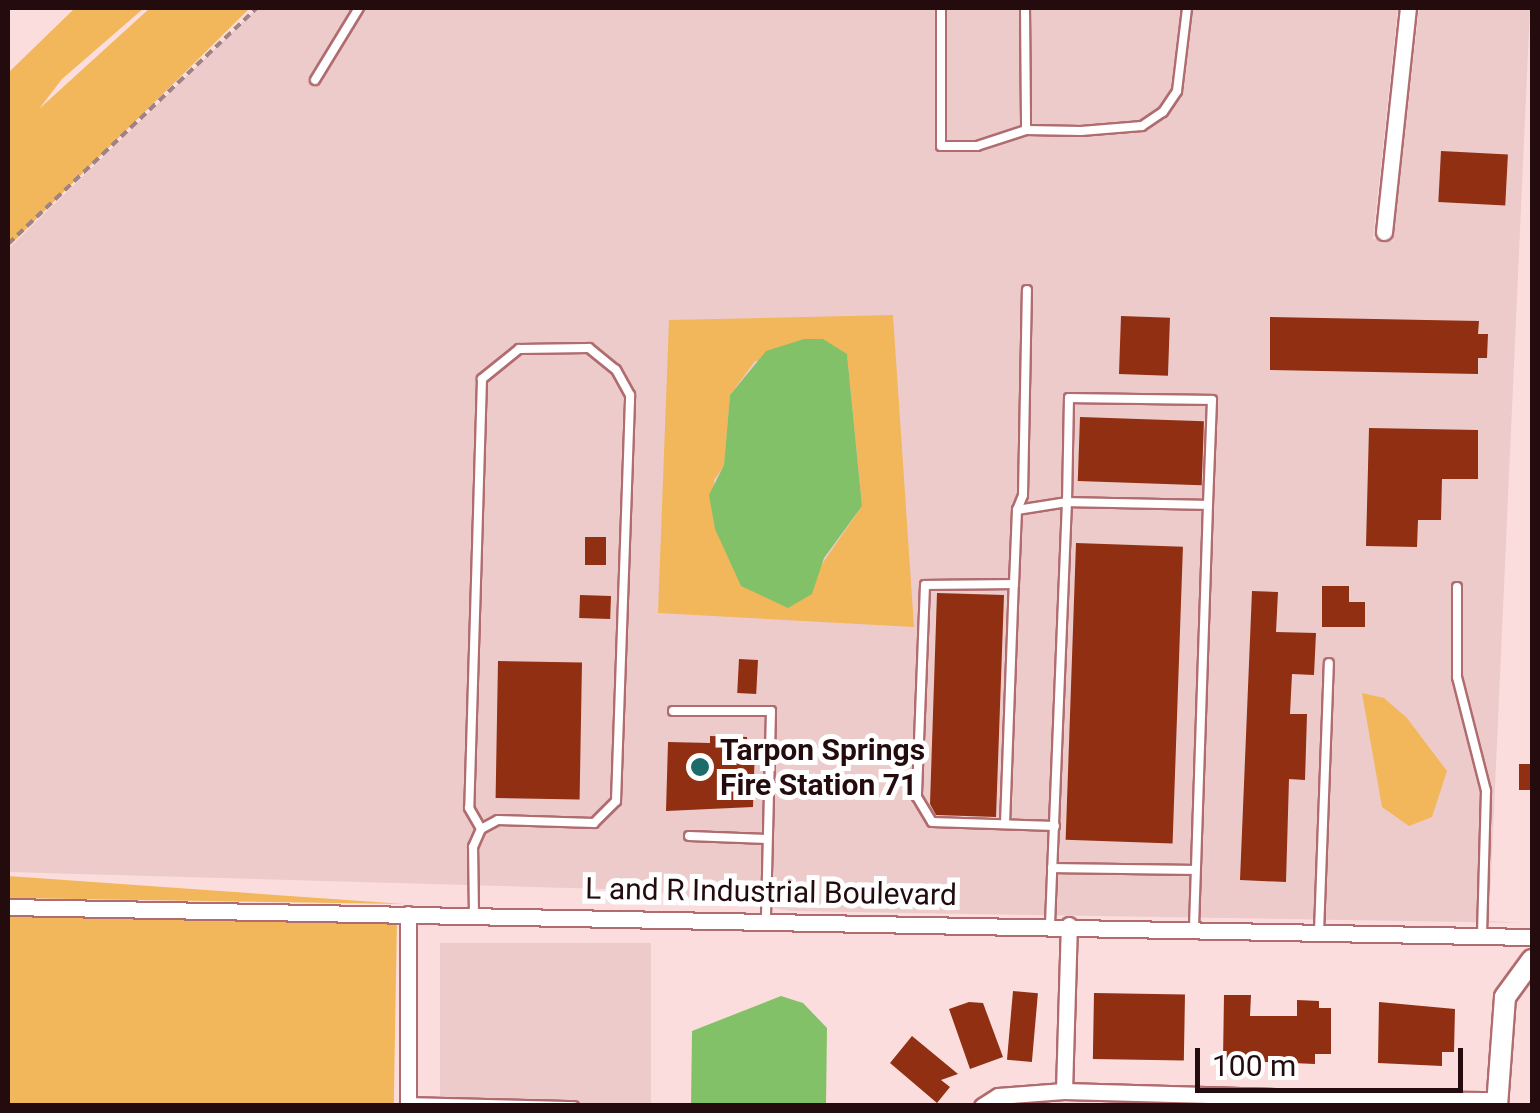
<!DOCTYPE html>
<style>
body{margin:0}
#map{position:relative;width:1540px;height:1113px;overflow:hidden;background:#fcddde;font-family:Roboto,sans-serif}
div>[style]{position:absolute}
.built>*{inset:0;background:#edcbcb;transform-origin:0 0}
.green>*{inset:0;background:#f2b75a;transform-origin:0 0}
.water>*{inset:0;background:#83c168}
.building>*{inset:0;background:#902f11;transform-origin:0 0}
.path>*{height:4px;margin-top:-2px;transform-origin:0;background:repeating-linear-gradient(90deg,#9f8284 0 8px,transparent 0 13px)}
.roads{filter:drop-shadow(2px 0 #b06c6f) drop-shadow(-2px 0 #b06c6f) drop-shadow(0 2px #b06c6f) drop-shadow(0 -2px #b06c6f)}
.service>*{height:8px;margin:-4px;padding:0 4px;transform-origin:4px;border-radius:4px;background:#fff}
.minor>*{height:15px;margin:-7.5px;padding:0 7.5px;transform-origin:7.5px;border-radius:7.5px;background:#fff}
.tertiary>*{height:20px;margin:-10px;padding:0 10px;transform-origin:10px;border-radius:10px;background:#fff}
.dots>*{width:28px;height:28px;translate:-50% -50%;box-sizing:border-box;border:5px solid #fff;border-radius:50%}
span{translate:-50% -50%;white-space:nowrap;text-align:center;line-height:1.15;-webkit-text-stroke:10px #fff;paint-order:stroke}
.poi-label{font-size:30px;color:#240b0d;font-weight:700}
.left{translate:0 -50%;text-align:left}
.street-label{font-size:30px;color:#240b0d}
.frame{position:absolute;inset:0;border:10px solid #240b0d;pointer-events:none}
.scale{position:absolute;left:1195px;top:1048px;width:268px;height:45px;box-sizing:border-box;border:5px solid #240b0d;border-top:0;padding-left:12px;font-size:30px;line-height:35px;white-space:nowrap;color:#240b0d;-webkit-text-stroke:8px #fff;paint-order:stroke}
</style>
<div id="map">
<div class="built">
<i style="clip-path:polygon(257px 8px,1398px 8px,1373px 239px,1393px 241px,1419px 8px,1530px 8px,1489px 921px,1527px 923px,792px 911px,640px 890px,8px 872px,8px 249px)"></i>
<i style="left:651px;top:943px;width:162px;height:211px;rotate:90deg"></i>
</div>
<div class="green">
<i style="clip-path:polygon(75px 8px,144px 8px,62px 79px,39px 109px,150px 8px,250px 8px,8px 247px,8px 73px)"></i>
<i style="clip-path:polygon(evenodd,893px 315px,914px 627px,658px 613px,669px 320px,893px 315px,847px 354px,862px 506px,818px 570px,741px 586px,719px 529px,714px 480px,724px 466px,730px 395px,755px 361px,847px 354px)"></i>
<i style="clip-path:polygon(1362px 693px,1384px 698px,1407px 718px,1447px 771px,1432px 817px,1409px 826px,1382px 807px)"></i>
<i style="clip-path:polygon(8px 876px,404px 904px,8px 898px)"></i>
<i style="left:8px;top:916px;width:389px;height:189px;rotate:1deg"></i>
</div>
<div class="water">
<i style="clip-path:polygon(804px 339px,823px 339px,847px 354px,862px 506px,824px 558px,812px 594px,788px 608px,741px 586px,715px 529px,709px 495px,724px 465px,730px 395px,766px 351px)"></i>
<i style="clip-path:polygon(781px 996px,803px 1003px,827px 1028px,826px 1105px,691px 1105px,692px 1031px)"></i>
</div>
<div class="building">
<i style="left:1441px;top:151px;width:67px;height:51px;rotate:3deg"></i>
<i style="left:1121px;top:316px;width:49px;height:58px;rotate:2deg"></i>
<i style="clip-path:polygon(1270px 317px,1479px 321px,1478px 334px,1488px 334px,1487px 358px,1478px 358px,1478px 374px,1270px 370px)"></i>
<i style="left:1080px;top:417px;width:124px;height:64px;rotate:2deg"></i>
<i style="clip-path:polygon(1369px 428px,1478px 430px,1478px 479px,1442px 479px,1441px 520px,1418px 520px,1417px 547px,1366px 546px)"></i>
<i style="left:585px;top:537px;width:21px;height:28px"></i>
<i style="left:1076px;top:543px;width:107px;height:297px;rotate:2deg"></i>
<i style="clip-path:polygon(1322px 586px,1349px 586px,1349px 602px,1365px 602px,1365px 627px,1322px 627px)"></i>
<i style="clip-path:polygon(1252px 591px,1278px 592px,1276px 632px,1316px 633px,1314px 675px,1292px 674px,1290px 714px,1307px 714px,1305px 780px,1289px 779px,1286px 882px,1240px 880px)"></i>
<i style="clip-path:polygon(937px 593px,1004px 595px,996px 817px,936px 815px,930px 804px)"></i>
<i style="left:580px;top:595px;width:31px;height:23px;rotate:2deg"></i>
<i style="left:739px;top:659px;width:19px;height:34px;rotate:3deg"></i>
<i style="left:498px;top:661px;width:84px;height:137px;rotate:1deg"></i>
<i style="clip-path:polygon(710px 736px,747px 737px,747px 746px,755px 746px,753px 807px,666px 811px,668px 742px,710px 743px)"></i>
<i style="left:1519px;top:764px;width:13px;height:26px"></i>
<i style="left:1013px;top:991px;width:25px;height:69px;rotate:5deg"></i>
<i style="left:1094px;top:993px;width:91px;height:66px;rotate:1deg"></i>
<i style="clip-path:polygon(1224px 995px,1251px 995px,1250px 1016px,1297px 1016px,1297px 1000px,1319px 1001px,1319px 1008px,1331px 1008px,1331px 1054px,1315px 1054px,1315px 1064px,1223px 1060px)"></i>
<i style="clip-path:polygon(969px 1002px,983px 1003px,1003px 1057px,970px 1069px,949px 1009px)"></i>
<i style="clip-path:polygon(1379px 1002px,1455px 1009px,1454px 1052px,1442px 1052px,1442px 1066px,1378px 1063px)"></i>
<i style="clip-path:polygon(912px 1036px,958px 1074px,941px 1080px,950px 1087px,937px 1103px,890px 1063px)"></i>
</div>
<div class="path">
<i style="left:8px;top:244px;width:343px;rotate:-43.5deg"></i>
</div>
<div class="roads">
<div class="service">
<i style="left:941px;top:8px;width:138px;rotate:90deg"></i>
<i style="left:941px;top:146px;width:36px"></i>
<i style="left:977px;top:146px;width:52px;rotate:-18.1deg"></i>
<i style="left:1025px;top:8px;width:122px;rotate:89.5deg"></i>
<i style="left:1026px;top:130px;width:55px;rotate:1deg"></i>
<i style="left:1081px;top:131px;width:61px;rotate:-4.7deg"></i>
<i style="left:1142px;top:126px;width:25px;rotate:-34deg"></i>
<i style="left:1163px;top:112px;width:25px;rotate:-56deg"></i>
<i style="left:1177px;top:91px;width:84px;rotate:-83.1deg"></i>
<i style="left:315px;top:80px;width:84px;rotate:-58.6deg"></i>
<i style="left:1017px;top:510px;width:16px;rotate:-68deg"></i>
<i style="left:1023px;top:495px;width:205px;rotate:-88.9deg"></i>
<i style="left:1014px;top:584px;width:74px;rotate:-87.7deg"></i>
<i style="left:1017px;top:510px;width:51px;rotate:-9.1deg"></i>
<i style="left:1067px;top:502px;width:104px;rotate:-88.9deg"></i>
<i style="left:1069px;top:398px;width:143px;rotate:0.8deg"></i>
<i style="left:1212px;top:400px;width:105px;rotate:92.2deg"></i>
<i style="left:1457px;top:587px;width:90px;rotate:90deg"></i>
<i style="left:1457px;top:677px;width:118px;rotate:75.7deg"></i>
<i style="left:1486px;top:791px;width:145px;rotate:91.6deg"></i>
<i style="left:673px;top:711px;width:98px"></i>
<i style="left:771px;top:711px;width:209px;rotate:91.4deg"></i>
<i style="left:1005px;top:824px;width:240px;rotate:-87.9deg"></i>
<i style="left:1014px;top:584px;width:89px;rotate:179.4deg"></i>
<i style="left:925px;top:585px;width:212px;rotate:92.2deg"></i>
<i style="left:917px;top:797px;width:29px;rotate:59deg"></i>
<i style="left:932px;top:822px;width:123px;rotate:1.9deg"></i>
<i style="left:689px;top:836px;width:78px;rotate:2.2deg"></i>
<i style="left:1052px;top:868px;width:142px;rotate:0.8deg"></i>
<i style="left:474px;top:915px;width:68px;rotate:-90.8deg"></i>
<i style="left:473px;top:847px;width:20px;rotate:-66deg"></i>
<i style="left:481px;top:829px;width:19px;rotate:-28deg"></i>
<i style="left:498px;top:820px;width:96px;rotate:1.8deg"></i>
<i style="left:594px;top:823px;width:31px;rotate:-45deg"></i>
<i style="left:616px;top:801px;width:406px;rotate:-88deg"></i>
<i style="left:630px;top:395px;width:29px;rotate:-119deg"></i>
<i style="left:616px;top:370px;width:35px;rotate:-141deg"></i>
<i style="left:589px;top:348px;width:70px;rotate:179.2deg"></i>
<i style="left:519px;top:349px;width:48px;rotate:141deg"></i>
<i style="left:482px;top:379px;width:429px;rotate:91.7deg"></i>
<i style="left:469px;top:808px;width:24px;rotate:60deg"></i>
<i style="left:1050px;top:924px;width:422px;rotate:-87.7deg"></i>
<i style="left:1067px;top:502px;width:141px;rotate:1.2deg"></i>
<i style="left:1208px;top:505px;width:424px;rotate:91.9deg"></i>
<i style="left:1319px;top:932px;width:269px;rotate:-87.9deg"></i>
<i style="left:409px;top:1102px;width:165px;rotate:1.4deg"></i>
</div>
<div class="minor">
<i style="left:1384px;top:232px;width:225px;rotate:-83.9deg"></i>
<i style="left:8px;top:907px;width:1524px;rotate:1.13deg"></i>
<i style="left:1064px;top:1091px;width:166px;rotate:-88.3deg"></i>
<i style="left:408px;top:1106px;width:192px;rotate:-90deg"></i>
<i style="left:982px;top:1106px;width:19px;rotate:-32deg"></i>
<i style="left:998px;top:1096px;width:66px;rotate:-4.3deg"></i>
<i style="left:1064px;top:1091px;width:282px;rotate:1.6deg"></i>
<i style="left:1346px;top:1106px;width:7px;rotate:-90deg"></i>
<i style="left:1346px;top:1099px;width:151px;rotate:0.4deg"></i>
</div>
<div class="tertiary">
<i style="left:1497px;top:1106px;width:109px;rotate:-85.8deg"></i>
<i style="left:1505px;top:997px;width:46px;rotate:-53.9deg"></i>
</div>
</div>
<div class="dots">
<i style="left:700px;top:767px;background:#1e6b6c"></i>
</div>
<div class="poi-label">
<span class="left" style="left:720px;top:767px">Tarpon Springs<br>Fire Station 71</span>
</div>
<div class="street-label">
<span style="left:771px;top:892px;rotate:1deg">L and R Industrial Boulevard</span>
</div>
<div class="frame"></div>
<div class="scale">100 m</div>
</div>
